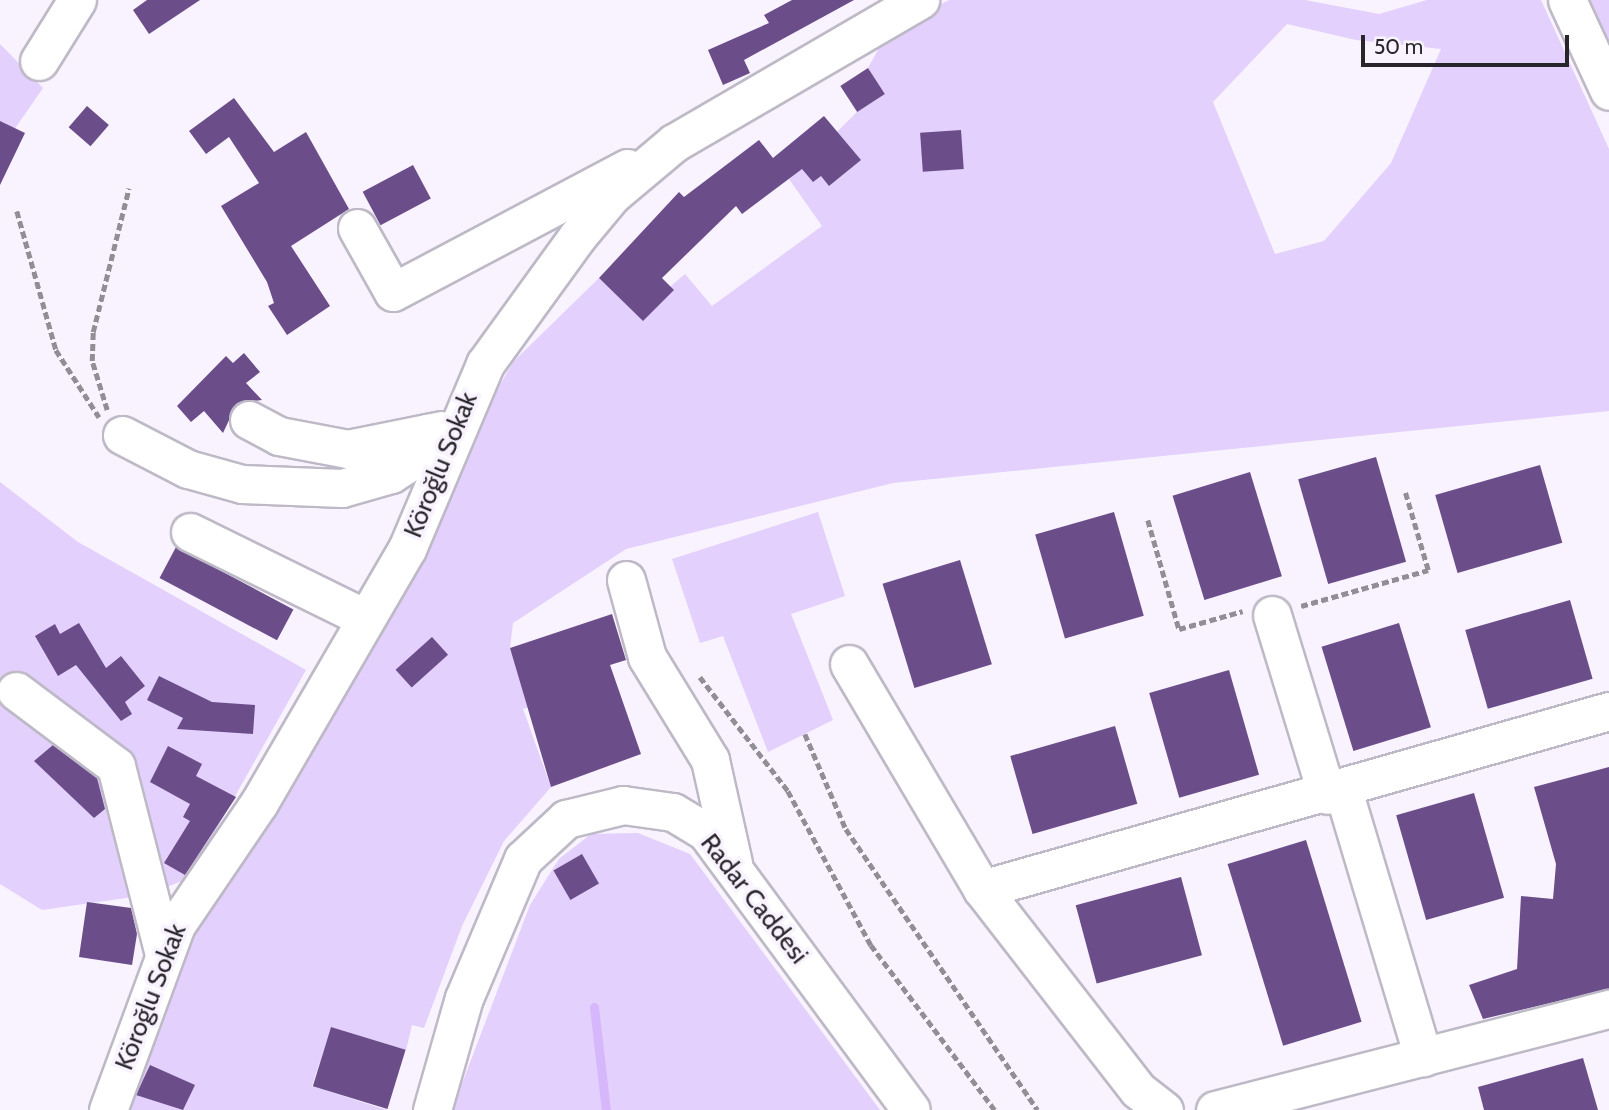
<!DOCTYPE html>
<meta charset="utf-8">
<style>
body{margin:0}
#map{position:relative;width:1609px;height:1110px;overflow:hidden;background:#f8f3fe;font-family:Cabin,sans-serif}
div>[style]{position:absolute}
.green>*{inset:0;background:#e3d0fc}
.stream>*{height:9px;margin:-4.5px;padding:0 4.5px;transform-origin:4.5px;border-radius:4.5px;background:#d7b7fb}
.building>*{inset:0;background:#6b4d8a;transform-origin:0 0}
.path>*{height:4.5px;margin-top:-2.25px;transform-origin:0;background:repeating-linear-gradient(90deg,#928e96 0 7px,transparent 0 10.5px)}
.roads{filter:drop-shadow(2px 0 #beb9c6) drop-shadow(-2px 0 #beb9c6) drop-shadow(0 2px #beb9c6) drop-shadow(0 -2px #beb9c6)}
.minor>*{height:37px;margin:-18.5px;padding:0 18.5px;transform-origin:18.5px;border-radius:18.5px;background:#fff}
span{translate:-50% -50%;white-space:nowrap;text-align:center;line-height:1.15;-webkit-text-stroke:7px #f8f3fe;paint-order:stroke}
.street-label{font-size:26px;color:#28262b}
.scale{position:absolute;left:1361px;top:35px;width:208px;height:32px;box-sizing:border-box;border:4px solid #28262b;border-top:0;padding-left:9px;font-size:21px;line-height:24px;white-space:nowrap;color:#28262b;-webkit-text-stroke:5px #f8f3fe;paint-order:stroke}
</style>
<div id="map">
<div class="green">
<i style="clip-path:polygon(evenodd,949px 0,1305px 0,1379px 14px,1427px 0,1541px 0,1609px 149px,1609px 411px,893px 483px,626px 549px,513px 623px,510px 648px,533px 706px,523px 709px,551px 787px,504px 841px,462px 926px,424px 1028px,412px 1025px,406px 1050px,331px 1027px,312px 1086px,387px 1110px,125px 1110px,190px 930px,513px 362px,599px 278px,637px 315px,685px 274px,712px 306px,822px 226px,789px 179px,857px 112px,885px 94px,868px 68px,888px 32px,949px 0,1287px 24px,1356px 40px,1441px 49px,1391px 163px,1324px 241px,1275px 254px,1213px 102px,1287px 24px)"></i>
<i style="clip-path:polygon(1587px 0,1609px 0,1609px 49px)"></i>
<i style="clip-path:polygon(0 44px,43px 88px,0 150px)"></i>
<i style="clip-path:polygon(0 482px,78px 542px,306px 670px,189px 878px,147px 895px,42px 910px,0 884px)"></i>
<i style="clip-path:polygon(818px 512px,845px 596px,791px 614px,833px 720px,768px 752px,723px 636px,700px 643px,672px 559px)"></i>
<i style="clip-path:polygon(638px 833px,690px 854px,880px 1110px,452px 1110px,530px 905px,559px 859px,591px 834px)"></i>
</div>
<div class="stream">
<i style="left:594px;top:1007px;width:104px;rotate:83.4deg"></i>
</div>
<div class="building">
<i style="clip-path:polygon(147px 0,200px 0,149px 34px,133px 10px)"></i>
<i style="clip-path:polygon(792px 0,854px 0,744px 60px,750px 73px,723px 85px,708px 50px,769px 23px,764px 15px)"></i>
<i style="left:868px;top:68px;width:31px;height:33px;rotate:57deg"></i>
<i style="clip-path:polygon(234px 98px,274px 152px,306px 132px,349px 209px,291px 246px,330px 306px,287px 335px,268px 306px,274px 303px,267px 282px,221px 206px,259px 183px,229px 137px,206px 154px,189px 131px)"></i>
<i style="left:87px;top:106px;width:29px;height:28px;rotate:41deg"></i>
<i style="clip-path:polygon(824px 116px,861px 160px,829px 186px,821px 176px,813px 182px,802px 169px,742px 214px,736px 206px,662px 278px,674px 290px,643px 321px,599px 278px,679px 192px,684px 197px,759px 140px,773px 158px)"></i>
<i style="clip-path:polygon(0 121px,25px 133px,0 185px)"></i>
<i style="left:961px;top:130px;width:39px;height:41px;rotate:86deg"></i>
<i style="left:413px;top:165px;width:38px;height:57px;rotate:62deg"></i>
<i style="clip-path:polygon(244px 353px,260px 372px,246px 383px,262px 400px,237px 403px,223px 433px,204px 411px,191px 422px,177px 406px,226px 356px,233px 363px)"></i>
<i style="left:1376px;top:457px;width:109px;height:81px;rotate:74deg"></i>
<i style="left:1540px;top:465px;width:81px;height:109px;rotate:74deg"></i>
<i style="left:1250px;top:472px;width:109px;height:81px;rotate:73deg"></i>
<i style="left:1114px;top:512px;width:108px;height:82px;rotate:74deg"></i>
<i style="left:176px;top:547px;width:133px;height:35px;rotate:28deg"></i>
<i style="left:960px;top:560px;width:109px;height:81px;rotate:73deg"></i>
<i style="left:1570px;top:600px;width:82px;height:109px;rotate:74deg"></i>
<i style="clip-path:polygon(612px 614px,626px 660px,610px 665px,641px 754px,551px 787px,510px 648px)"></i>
<i style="clip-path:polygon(79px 623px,106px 668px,121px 656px,145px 686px,125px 702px,132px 714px,121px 721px,76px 665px,58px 676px,35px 636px,55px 624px,60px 634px)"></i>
<i style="left:1399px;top:623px;width:109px;height:81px;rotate:73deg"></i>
<i style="left:432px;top:637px;width:24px;height:49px;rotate:48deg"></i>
<i style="left:1229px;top:670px;width:109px;height:83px;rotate:74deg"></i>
<i style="clip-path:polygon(159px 676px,212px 702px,255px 705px,253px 734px,177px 729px,183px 718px,147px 700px)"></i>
<i style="left:1115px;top:726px;width:81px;height:109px;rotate:74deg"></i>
<i style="clip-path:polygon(53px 745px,97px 778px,105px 809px,94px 818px,34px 761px)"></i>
<i style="clip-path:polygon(168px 746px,202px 764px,196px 776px,236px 797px,185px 875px,164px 863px,190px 821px,183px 817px,190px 804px,150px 782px)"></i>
<i style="clip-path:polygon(1609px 767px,1609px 989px,1483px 1019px,1469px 985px,1517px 969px,1521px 896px,1553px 899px,1556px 864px,1534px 787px)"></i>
<i style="left:1474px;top:793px;width:109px;height:81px;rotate:74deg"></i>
<i style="left:1306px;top:840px;width:190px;height:82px;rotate:73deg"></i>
<i style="left:582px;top:854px;width:34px;height:33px;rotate:60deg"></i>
<i style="left:1181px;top:877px;width:81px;height:109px;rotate:75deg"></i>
<i style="clip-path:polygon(87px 902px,131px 908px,137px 934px,132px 965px,79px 957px)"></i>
<i style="left:331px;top:1027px;width:78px;height:62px;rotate:17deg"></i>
<i style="clip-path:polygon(1583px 1058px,1598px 1110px,1484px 1110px,1478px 1087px)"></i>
<i style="clip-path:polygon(150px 1065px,195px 1085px,183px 1110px,136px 1095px)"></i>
</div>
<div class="path">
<i style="left:17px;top:211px;width:144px;rotate:74.3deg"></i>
<i style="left:56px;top:350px;width:80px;rotate:57.3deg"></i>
<i style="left:107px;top:410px;width:51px;rotate:-107deg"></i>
<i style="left:92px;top:361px;width:29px;rotate:-88deg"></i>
<i style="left:93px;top:332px;width:148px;rotate:-76deg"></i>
<i style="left:1148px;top:520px;width:113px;rotate:74.1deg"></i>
<i style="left:1179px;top:629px;width:66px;rotate:-15.7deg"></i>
<i style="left:1301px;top:606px;width:132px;rotate:-15.8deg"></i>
<i style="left:1428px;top:570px;width:81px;rotate:-106.4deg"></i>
<i style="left:700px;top:677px;width:144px;rotate:52.3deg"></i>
<i style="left:788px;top:791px;width:175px;rotate:61.7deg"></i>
<i style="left:871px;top:945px;width:206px;rotate:53.1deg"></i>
<i style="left:805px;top:734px;width:103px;rotate:66.7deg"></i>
<i style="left:846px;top:829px;width:340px;rotate:55.7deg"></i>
</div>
<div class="roads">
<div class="minor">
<i style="left:1567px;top:0;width:100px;rotate:65.2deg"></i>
<i style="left:39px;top:61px;width:72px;rotate:-58.1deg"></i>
<i style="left:357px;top:228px;width:73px;rotate:60.6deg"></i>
<i style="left:393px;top:292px;width:265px;rotate:-27.9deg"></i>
<i style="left:249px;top:420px;width:34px;rotate:28deg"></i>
<i style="left:279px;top:436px;width:70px;rotate:10.7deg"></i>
<i style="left:348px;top:449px;width:95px;rotate:-11.5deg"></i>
<i style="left:122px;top:435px;width:74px;rotate:27.3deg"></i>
<i style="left:188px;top:469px;width:56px;rotate:15.5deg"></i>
<i style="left:242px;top:484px;width:100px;rotate:2.3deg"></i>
<i style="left:342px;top:488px;width:51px;rotate:-15.9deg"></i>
<i style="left:391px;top:474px;width:24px;rotate:-33deg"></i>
<i style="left:411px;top:461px;width:33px;rotate:-59deg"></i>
<i style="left:190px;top:532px;width:193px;rotate:26.2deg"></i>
<i style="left:626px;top:580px;width:80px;rotate:74.7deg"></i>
<i style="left:647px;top:657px;width:121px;rotate:58.5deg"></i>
<i style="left:710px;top:760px;width:106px;rotate:77.4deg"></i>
<i style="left:1272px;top:615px;width:188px;rotate:73deg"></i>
<i style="left:849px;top:664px;width:261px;rotate:59.4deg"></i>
<i style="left:982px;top:889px;width:254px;rotate:52.2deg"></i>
<i style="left:1138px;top:1090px;width:33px;rotate:38deg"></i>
<i style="left:16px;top:691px;width:125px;rotate:36.9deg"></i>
<i style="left:116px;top:766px;width:190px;rotate:75.7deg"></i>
<i style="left:1343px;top:790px;width:279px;rotate:73.3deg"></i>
<i style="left:982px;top:889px;width:652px;rotate:-15.85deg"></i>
<i style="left:108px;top:1110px;width:197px;rotate:-69.8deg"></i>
<i style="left:176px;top:925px;width:148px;rotate:-55.8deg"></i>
<i style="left:259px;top:803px;width:294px;rotate:-59.8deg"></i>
<i style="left:407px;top:549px;width:201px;rotate:-67.1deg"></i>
<i style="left:485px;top:364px;width:157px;rotate:-54.1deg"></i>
<i style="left:577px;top:237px;width:55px;rotate:-50.2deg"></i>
<i style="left:612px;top:195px;width:81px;rotate:-40deg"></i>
<i style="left:674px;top:143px;width:285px;rotate:-30.2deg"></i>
<i style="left:432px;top:1110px;width:116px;rotate:-74.1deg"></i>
<i style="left:464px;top:998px;width:151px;rotate:-67deg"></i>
<i style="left:523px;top:859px;width:59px;rotate:-42.9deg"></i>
<i style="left:566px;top:819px;width:59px;rotate:-13.8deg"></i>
<i style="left:623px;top:805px;width:50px;rotate:8deg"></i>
<i style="left:673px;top:812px;width:39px;rotate:31deg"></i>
<i style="left:706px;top:832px;width:345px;rotate:53.6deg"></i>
<i style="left:1215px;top:1110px;width:407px;rotate:-14.4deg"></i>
</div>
</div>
<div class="street-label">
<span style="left:441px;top:465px;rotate:-68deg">Köroğlu Sokak</span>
<span style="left:754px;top:899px;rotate:52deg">Radar Caddesi</span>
<span style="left:151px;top:997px;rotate:-69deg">Köroğlu Sokak</span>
</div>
<div class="scale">50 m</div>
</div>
